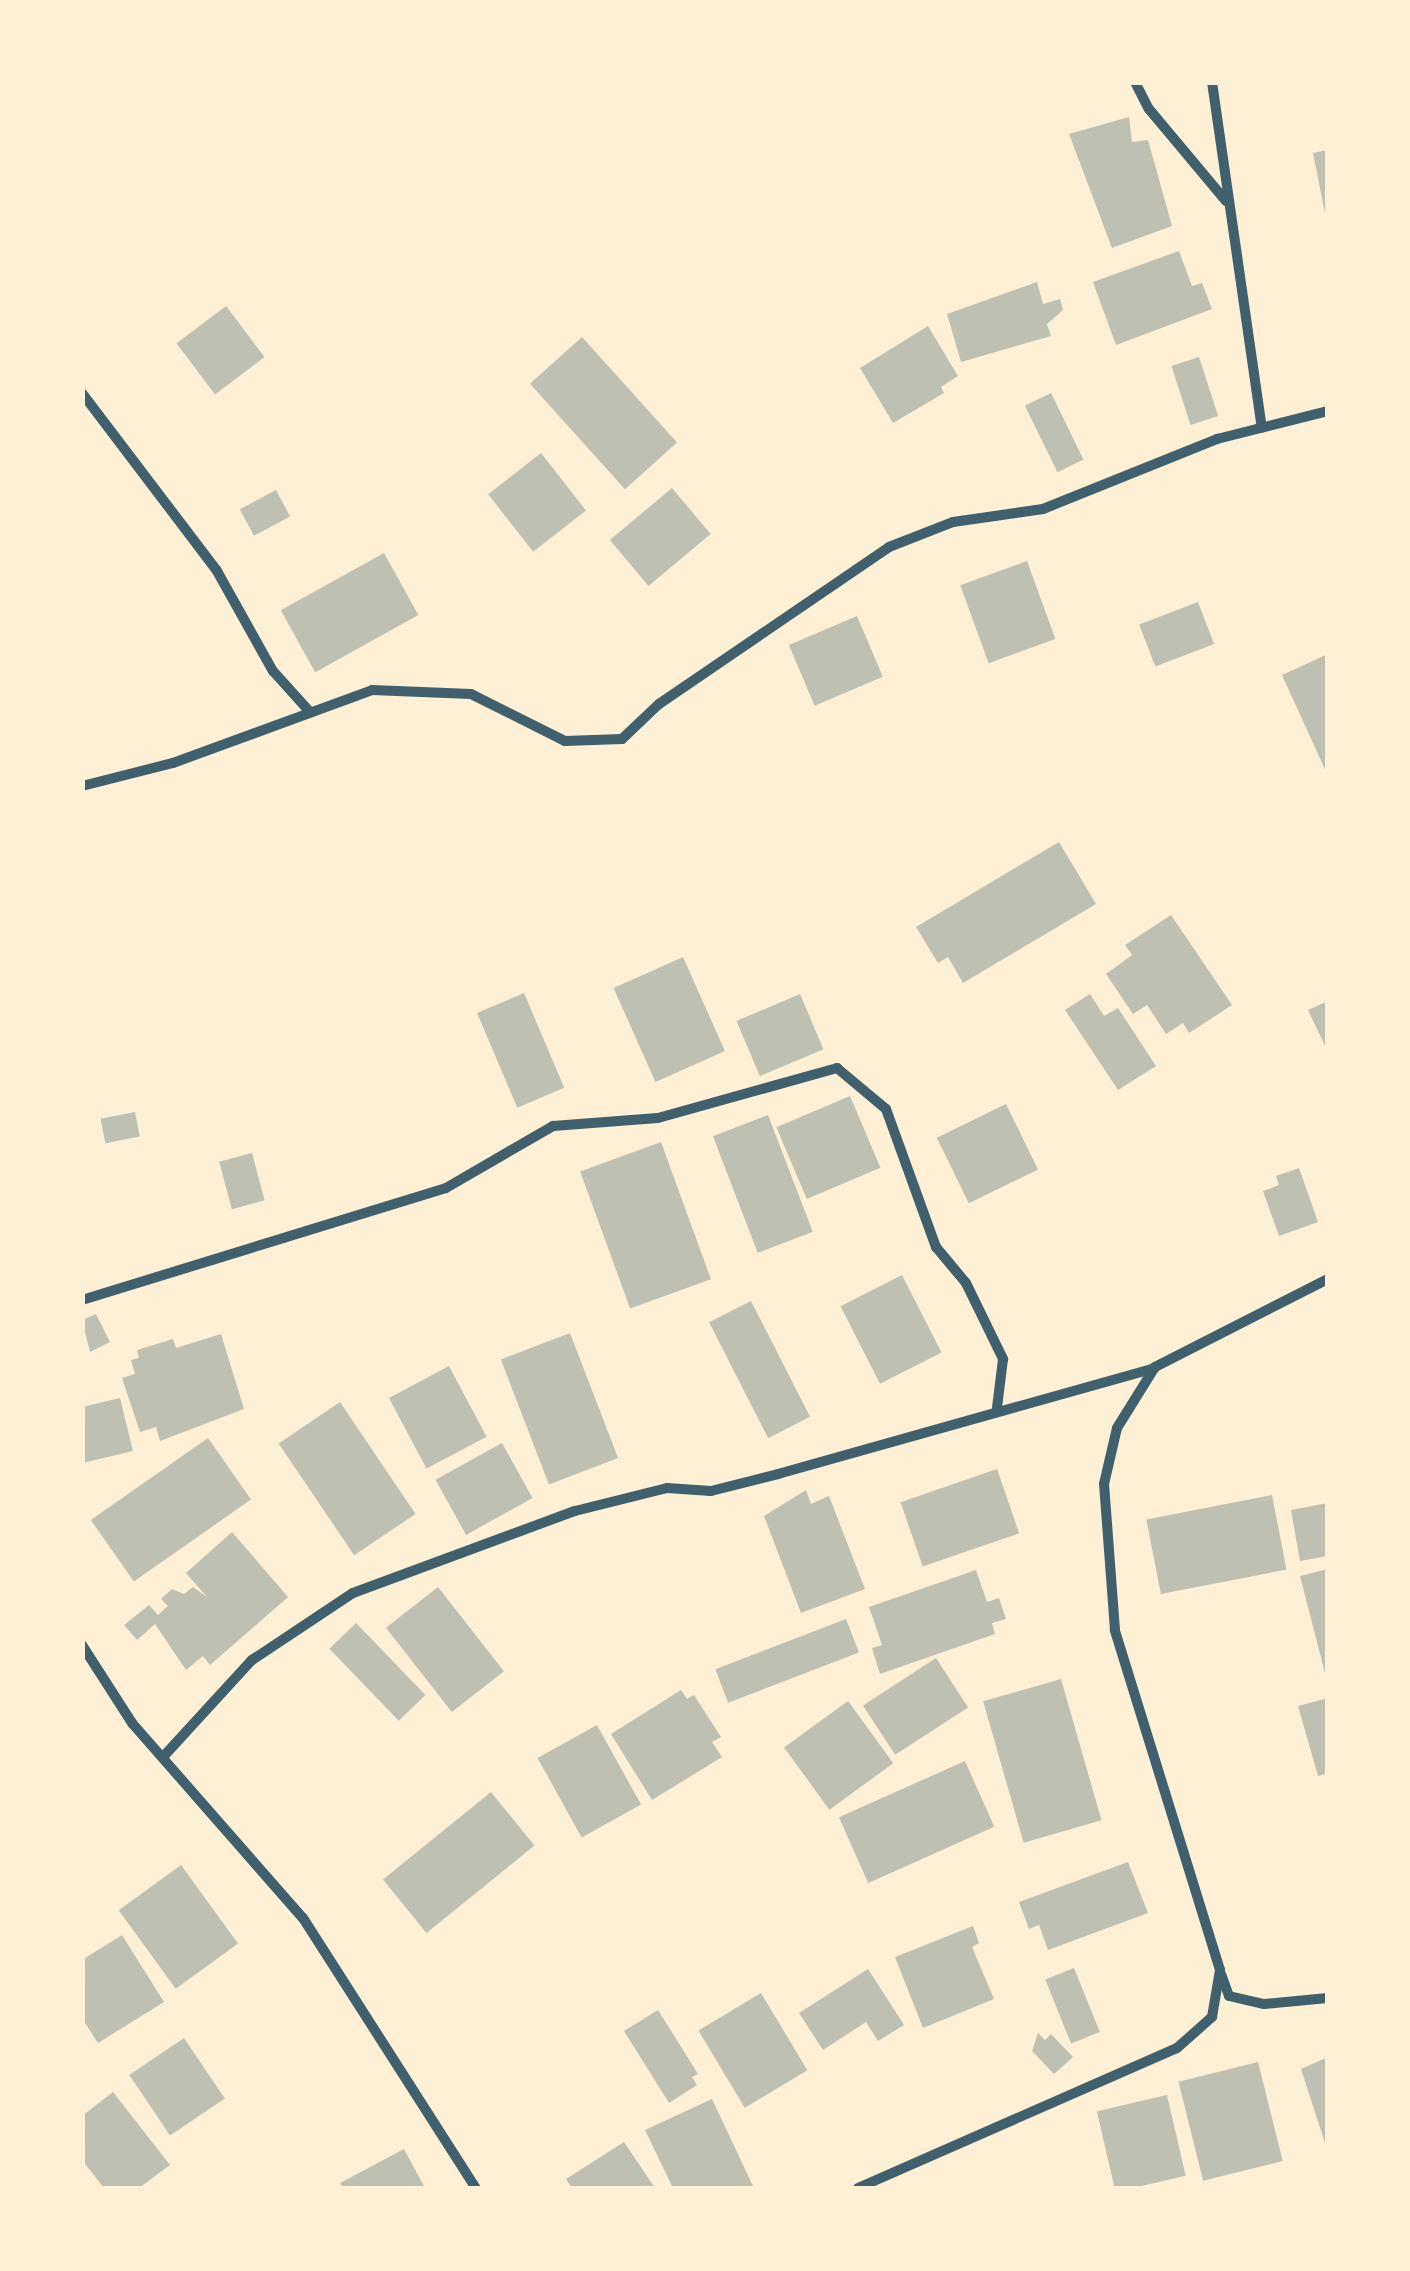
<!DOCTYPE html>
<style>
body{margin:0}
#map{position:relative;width:1410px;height:2271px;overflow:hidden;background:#fdf0d5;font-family:"Public Sans",sans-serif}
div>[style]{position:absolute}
.building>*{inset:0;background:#bec0b2;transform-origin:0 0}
.minor>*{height:10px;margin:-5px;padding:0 5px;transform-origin:5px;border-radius:5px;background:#3f606c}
span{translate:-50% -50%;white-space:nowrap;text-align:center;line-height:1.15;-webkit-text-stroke:10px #fdf0d5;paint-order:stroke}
.frame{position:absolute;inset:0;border:85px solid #fdf0d5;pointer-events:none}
</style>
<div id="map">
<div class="building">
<i style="clip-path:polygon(1129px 117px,1132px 142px,1148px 140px,1172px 226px,1112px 248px,1069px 134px)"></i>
<i style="clip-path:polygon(1328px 150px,1328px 218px,1326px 218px,1313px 153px)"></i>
<i style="clip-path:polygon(1179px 251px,1192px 286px,1202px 283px,1212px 309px,1116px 345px,1093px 282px)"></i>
<i style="clip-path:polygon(1037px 282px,1043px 304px,1060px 299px,1063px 310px,1047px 324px,1051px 336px,961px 362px,947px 314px)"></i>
<i style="left:226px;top:306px;width:64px;height:62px;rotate:53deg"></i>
<i style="clip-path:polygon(928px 326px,958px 376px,941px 387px,944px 393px,893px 423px,860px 368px)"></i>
<i style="left:582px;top:337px;width:142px;height:70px;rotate:48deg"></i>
<i style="left:1199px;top:357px;width:62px;height:29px;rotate:72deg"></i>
<i style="left:1051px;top:393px;width:74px;height:29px;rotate:64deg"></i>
<i style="left:541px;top:453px;width:73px;height:67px;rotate:52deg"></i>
<i style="left:672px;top:488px;width:60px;height:81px;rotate:50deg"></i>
<i style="left:276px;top:490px;width:30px;height:41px;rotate:62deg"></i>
<i style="left:384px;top:553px;width:71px;height:118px;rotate:61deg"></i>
<i style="left:1027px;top:561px;width:83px;height:71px;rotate:70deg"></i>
<i style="left:1198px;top:602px;width:45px;height:63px;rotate:69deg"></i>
<i style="left:857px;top:616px;width:66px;height:74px;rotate:67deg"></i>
<i style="clip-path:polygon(1328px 654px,1328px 776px,1282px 675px)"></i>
<i style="clip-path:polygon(1059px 842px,1096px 904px,963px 983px,948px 957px,938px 963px,916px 927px)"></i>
<i style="clip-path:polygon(1171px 915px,1232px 1005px,1189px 1033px,1183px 1023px,1166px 1034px,1147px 1005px,1133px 1014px,1106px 974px,1132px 955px,1125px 945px)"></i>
<i style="left:683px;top:957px;width:103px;height:76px;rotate:66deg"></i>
<i style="left:524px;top:993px;width:103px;height:51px;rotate:67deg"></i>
<i style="left:800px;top:994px;width:60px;height:69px;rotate:67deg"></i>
<i style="clip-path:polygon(1090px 994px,1104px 1016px,1118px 1008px,1156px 1066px,1118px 1090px,1065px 1010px)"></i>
<i style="clip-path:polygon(1328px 1001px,1328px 1052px,1308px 1010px)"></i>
<i style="left:850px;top:1096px;width:78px;height:80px;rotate:67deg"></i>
<i style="left:1006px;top:1104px;width:73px;height:77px;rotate:64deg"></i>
<i style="left:135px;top:1112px;width:25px;height:35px;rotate:79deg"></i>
<i style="left:768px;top:1115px;width:125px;height:59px;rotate:69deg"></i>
<i style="left:661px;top:1142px;width:146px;height:86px;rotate:70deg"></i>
<i style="left:252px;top:1153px;width:49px;height:34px;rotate:75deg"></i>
<i style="clip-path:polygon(1299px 1168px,1318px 1222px,1279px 1236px,1263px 1191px,1279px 1185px,1276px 1176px)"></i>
<i style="left:902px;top:1275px;width:87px;height:69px;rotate:63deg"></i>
<i style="left:751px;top:1301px;width:130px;height:47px;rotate:63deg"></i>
<i style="clip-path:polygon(96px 1314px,110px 1342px,90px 1352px,82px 1320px)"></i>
<i style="left:570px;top:1333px;width:134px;height:74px;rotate:69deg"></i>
<i style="clip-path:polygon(221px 1334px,244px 1409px,160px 1441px,156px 1427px,140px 1432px,122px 1378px,135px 1374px,131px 1360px,139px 1358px,137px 1350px,173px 1339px,176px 1348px)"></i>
<i style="left:449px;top:1366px;width:80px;height:68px;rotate:62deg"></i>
<i style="clip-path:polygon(120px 1398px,133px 1451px,82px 1463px,82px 1407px)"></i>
<i style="left:340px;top:1402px;width:135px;height:74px;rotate:56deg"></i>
<i style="left:208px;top:1438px;width:75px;height:143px;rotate:55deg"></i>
<i style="left:502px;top:1443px;width:63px;height:76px;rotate:61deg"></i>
<i style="left:997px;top:1469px;width:68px;height:102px;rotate:71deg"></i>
<i style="clip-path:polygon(806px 1490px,811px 1504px,829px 1496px,865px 1589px,801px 1613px,764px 1516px)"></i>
<i style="left:1272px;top:1495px;width:76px;height:128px;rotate:79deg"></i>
<i style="clip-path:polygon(1328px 1503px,1328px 1556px,1300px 1561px,1291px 1510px)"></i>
<i style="clip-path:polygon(232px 1532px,288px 1597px,210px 1665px,203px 1656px,186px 1670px,155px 1624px,137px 1640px,124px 1625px,149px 1605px,158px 1615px,168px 1606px,161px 1599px,172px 1589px,184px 1594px,193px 1587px,207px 1597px,186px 1573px)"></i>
<i style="clip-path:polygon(1328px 1569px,1328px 1677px,1326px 1677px,1300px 1576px)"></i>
<i style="clip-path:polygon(976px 1570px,987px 1602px,999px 1598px,1006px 1619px,992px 1623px,995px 1634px,880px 1674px,872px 1648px,882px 1645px,869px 1607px)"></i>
<i style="left:438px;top:1587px;width:107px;height:66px;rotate:52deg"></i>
<i style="left:846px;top:1619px;width:36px;height:140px;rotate:69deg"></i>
<i style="left:356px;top:1623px;width:100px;height:37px;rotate:46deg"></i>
<i style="left:936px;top:1658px;width:59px;height:87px;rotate:57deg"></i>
<i style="left:1061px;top:1679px;width:147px;height:81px;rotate:74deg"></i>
<i style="clip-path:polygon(681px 1690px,687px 1699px,694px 1695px,721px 1737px,712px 1742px,722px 1757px,652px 1800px,611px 1734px)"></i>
<i style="clip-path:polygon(1328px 1698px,1328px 1773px,1318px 1776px,1298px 1706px)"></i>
<i style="left:848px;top:1701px;width:77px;height:79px;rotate:54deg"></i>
<i style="left:597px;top:1725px;width:91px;height:68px;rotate:61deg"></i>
<i style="left:965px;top:1761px;width:72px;height:138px;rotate:66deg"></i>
<i style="left:491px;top:1792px;width:69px;height:139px;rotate:51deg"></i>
<i style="clip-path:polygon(1128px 1862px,1148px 1913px,1048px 1950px,1039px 1925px,1029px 1929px,1019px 1902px)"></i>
<i style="left:181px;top:1865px;width:97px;height:77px;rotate:54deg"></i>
<i style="clip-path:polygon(973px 1926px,979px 1943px,972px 1947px,994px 1999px,923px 2028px,895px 1957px)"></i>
<i style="clip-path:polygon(122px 1935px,164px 2002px,98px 2043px,82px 2018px,82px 1960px)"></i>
<i style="left:1074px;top:1968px;width:69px;height:31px;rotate:68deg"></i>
<i style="clip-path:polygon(868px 1969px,904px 2025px,878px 2041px,866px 2022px,823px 2050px,799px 2013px)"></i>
<i style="left:761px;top:1993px;width:90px;height:73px;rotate:59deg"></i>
<i style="clip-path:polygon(658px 2010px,698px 2074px,692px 2077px,697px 2085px,669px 2103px,624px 2031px)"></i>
<i style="clip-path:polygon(1038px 2033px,1045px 2040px,1051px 2034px,1073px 2057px,1054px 2074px,1032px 2051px)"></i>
<i style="left:184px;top:2038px;width:73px;height:66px;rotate:56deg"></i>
<i style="clip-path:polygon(1328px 2057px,1328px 2149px,1327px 2149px,1301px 2069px)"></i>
<i style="left:1258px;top:2062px;width:102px;height:82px;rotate:76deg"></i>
<i style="clip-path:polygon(113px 2092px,170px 2165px,139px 2188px,104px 2188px,82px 2160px,82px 2116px)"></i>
<i style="left:1167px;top:2095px;width:83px;height:72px;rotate:77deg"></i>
<i style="clip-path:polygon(712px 2099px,753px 2186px,673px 2188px,645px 2130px)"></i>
<i style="clip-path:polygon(624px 2142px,655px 2188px,572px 2188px,566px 2179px)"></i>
<i style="clip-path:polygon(404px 2149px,425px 2188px,343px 2188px,340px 2183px)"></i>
</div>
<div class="minor">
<i style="left:1135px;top:82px;width:30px;rotate:63deg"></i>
<i style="left:1149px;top:109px;width:120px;rotate:50.1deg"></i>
<i style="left:1212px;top:82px;width:349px;rotate:81.8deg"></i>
<i style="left:82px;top:393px;width:223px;rotate:52.8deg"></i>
<i style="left:217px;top:571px;width:115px;rotate:60.8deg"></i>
<i style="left:273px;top:671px;width:55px;rotate:47.9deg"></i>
<i style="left:82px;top:786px;width:94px;rotate:-14.2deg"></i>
<i style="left:173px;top:763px;width:212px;rotate:-20.1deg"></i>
<i style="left:372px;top:690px;width:99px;rotate:2.3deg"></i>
<i style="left:471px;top:694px;width:105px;rotate:26.6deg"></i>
<i style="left:565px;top:741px;width:57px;rotate:-2deg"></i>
<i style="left:622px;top:739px;width:51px;rotate:-43.4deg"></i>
<i style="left:659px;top:704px;width:278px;rotate:-34.3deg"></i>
<i style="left:889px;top:547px;width:69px;rotate:-21.3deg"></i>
<i style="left:953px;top:522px;width:91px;rotate:-8.2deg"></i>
<i style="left:1043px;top:509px;width:188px;rotate:-21.9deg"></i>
<i style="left:1217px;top:439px;width:114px;rotate:-14.2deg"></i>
<i style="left:82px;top:1300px;width:381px;rotate:-17.1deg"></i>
<i style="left:446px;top:1188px;width:124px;rotate:-30.1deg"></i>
<i style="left:553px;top:1126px;width:105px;rotate:-4.4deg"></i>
<i style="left:658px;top:1118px;width:186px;rotate:-15.6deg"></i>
<i style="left:837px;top:1068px;width:64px;rotate:39.9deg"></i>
<i style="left:886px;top:1109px;width:147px;rotate:70.1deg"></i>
<i style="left:936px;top:1247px;width:47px;rotate:50.2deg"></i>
<i style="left:966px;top:1283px;width:85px;rotate:64deg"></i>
<i style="left:1003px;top:1359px;width:49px;rotate:97deg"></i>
<i style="left:82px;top:1645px;width:93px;rotate:57.3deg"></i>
<i style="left:132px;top:1723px;width:259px;rotate:48.8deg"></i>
<i style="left:303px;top:1918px;width:321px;rotate:57.4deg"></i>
<i style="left:163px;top:1757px;width:132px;rotate:-47.5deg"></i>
<i style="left:252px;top:1660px;width:121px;rotate:-33.6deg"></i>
<i style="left:353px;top:1593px;width:237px;rotate:-20.3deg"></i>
<i style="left:575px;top:1511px;width:95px;rotate:-14deg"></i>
<i style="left:667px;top:1488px;width:44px;rotate:3.9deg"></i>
<i style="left:711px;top:1491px;width:69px;rotate:-14.2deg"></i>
<i style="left:778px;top:1474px;width:391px;rotate:-15.7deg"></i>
<i style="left:1221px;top:1974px;width:23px;rotate:70deg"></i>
<i style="left:1229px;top:1996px;width:36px;rotate:13deg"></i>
<i style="left:1264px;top:2004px;width:64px;rotate:-5.4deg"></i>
<i style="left:858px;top:2188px;width:348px;rotate:-23.7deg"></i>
<i style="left:1177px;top:2048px;width:47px;rotate:-41.5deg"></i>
<i style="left:1212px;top:2017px;width:48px;rotate:-80.3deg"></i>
<i style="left:1220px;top:1970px;width:356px;rotate:-107.2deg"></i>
<i style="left:1115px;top:1630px;width:146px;rotate:-94.3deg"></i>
<i style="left:1104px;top:1484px;width:57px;rotate:-76.9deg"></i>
<i style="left:1117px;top:1428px;width:72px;rotate:-58.1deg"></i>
<i style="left:1155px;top:1367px;width:194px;rotate:-27deg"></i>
</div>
<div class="frame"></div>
</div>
